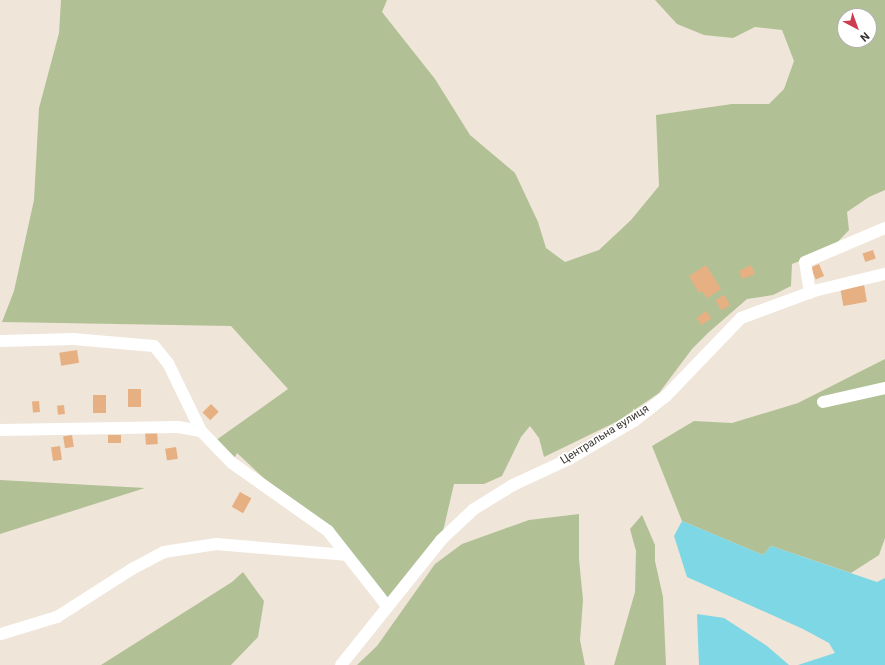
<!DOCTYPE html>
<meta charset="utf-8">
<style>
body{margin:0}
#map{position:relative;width:885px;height:665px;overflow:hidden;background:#efe5d8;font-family:Roboto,sans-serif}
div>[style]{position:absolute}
.green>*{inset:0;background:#b1c195}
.water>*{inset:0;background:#7dd7e5}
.building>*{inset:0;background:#e7b082;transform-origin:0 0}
.minor>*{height:12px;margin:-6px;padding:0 6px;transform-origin:6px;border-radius:6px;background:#fff}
span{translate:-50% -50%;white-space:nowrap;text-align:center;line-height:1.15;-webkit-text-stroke:3.5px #fff;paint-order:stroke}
.street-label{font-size:11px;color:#3a3631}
.north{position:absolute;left:837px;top:8px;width:40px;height:40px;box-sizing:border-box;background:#fff;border:1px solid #b0afad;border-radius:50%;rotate:139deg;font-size:11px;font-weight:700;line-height:16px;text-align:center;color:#3a3631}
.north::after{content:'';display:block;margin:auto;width:14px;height:18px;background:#cd3d50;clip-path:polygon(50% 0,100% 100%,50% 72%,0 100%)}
</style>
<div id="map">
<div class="green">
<i style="clip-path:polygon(evenodd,61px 0,387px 0,382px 12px,435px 79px,470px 135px,515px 173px,538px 222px,546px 248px,565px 262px,599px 250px,631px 220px,659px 186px,656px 115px,732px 104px,769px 104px,784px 89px,794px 61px,782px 30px,755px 27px,733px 38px,704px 35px,677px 24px,655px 0,885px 0,885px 190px,869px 197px,847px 212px,849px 230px,831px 249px,792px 264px,791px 286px,773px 295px,747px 299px,709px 332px,692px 349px,659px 393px,618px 421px,544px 457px,539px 438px,530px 426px,521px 437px,502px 476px,484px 484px,454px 484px,441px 540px,387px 606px,346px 555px,237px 453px,232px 463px,212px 443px,288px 389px,231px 326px,2px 322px,14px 291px,34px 200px,39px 108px,59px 33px,61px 0,845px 16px,869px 16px,869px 40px,845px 40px,845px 16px)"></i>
<i style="clip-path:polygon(885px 359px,885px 538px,879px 555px,851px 573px,771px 546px,763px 555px,682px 521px,652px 446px,694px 421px,732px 423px,798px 403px)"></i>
<i style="clip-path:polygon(0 480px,145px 488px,0 534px)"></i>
<i style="clip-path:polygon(579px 514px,579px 559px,583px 600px,580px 640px,585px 665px,357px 665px,377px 646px,435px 564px,462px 544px,529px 520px)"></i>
<i style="clip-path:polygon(642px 515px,655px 545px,655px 561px,663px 597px,666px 665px,614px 665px,635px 592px,636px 551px,630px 529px)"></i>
<i style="clip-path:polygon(243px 572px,264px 601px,258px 637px,231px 665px,101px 665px,232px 582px)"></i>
</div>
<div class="water">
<i style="clip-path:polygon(682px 521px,763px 555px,771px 546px,877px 582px,885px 578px,885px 665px,798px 665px,835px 653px,829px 643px,803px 629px,687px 577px,674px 536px)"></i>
<i style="clip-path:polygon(697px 614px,724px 618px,767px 646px,789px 665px,699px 665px)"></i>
</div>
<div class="building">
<i style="left:873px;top:250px;width:9px;height:11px;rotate:72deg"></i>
<i style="left:819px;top:264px;width:13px;height:9px;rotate:67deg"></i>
<i style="clip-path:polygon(706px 265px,721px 289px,707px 298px,702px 291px,699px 293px,689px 276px)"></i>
<i style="clip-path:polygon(751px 265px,755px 274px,742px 279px,739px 271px)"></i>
<i style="left:864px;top:285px;width:17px;height:24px;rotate:80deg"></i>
<i style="left:724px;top:295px;width:12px;height:10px;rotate:59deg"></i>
<i style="left:706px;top:311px;width:9px;height:12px;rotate:54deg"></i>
<i style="left:77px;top:350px;width:13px;height:18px;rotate:81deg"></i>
<i style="left:141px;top:389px;width:18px;height:13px;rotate:90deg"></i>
<i style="left:106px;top:395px;width:18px;height:13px;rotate:90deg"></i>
<i style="left:39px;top:401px;width:11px;height:7px;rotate:85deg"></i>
<i style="left:211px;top:404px;width:11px;height:12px;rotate:45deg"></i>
<i style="left:64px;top:405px;width:9px;height:7px;rotate:84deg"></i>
<i style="left:157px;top:431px;width:13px;height:12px;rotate:86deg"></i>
<i style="left:72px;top:435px;width:12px;height:9px;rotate:81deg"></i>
<i style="left:108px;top:435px;width:13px;height:8px"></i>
<i style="left:60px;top:446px;width:14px;height:9px;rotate:82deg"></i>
<i style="left:176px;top:447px;width:12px;height:11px;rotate:81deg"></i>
<i style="left:240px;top:492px;width:13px;height:17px;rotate:29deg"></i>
</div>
<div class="minor">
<i style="left:810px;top:293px;width:31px;rotate:-99deg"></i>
<i style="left:805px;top:262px;width:87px;rotate:-23deg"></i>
<i style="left:0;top:341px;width:73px;rotate:-1.6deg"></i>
<i style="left:73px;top:339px;width:81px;rotate:4.9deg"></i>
<i style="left:154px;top:346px;width:22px;rotate:51deg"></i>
<i style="left:168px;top:363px;width:76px;rotate:64.1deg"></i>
<i style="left:823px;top:402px;width:64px;rotate:-12.7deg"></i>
<i style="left:0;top:430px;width:178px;rotate:-1deg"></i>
<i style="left:178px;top:427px;width:23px;rotate:10deg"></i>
<i style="left:201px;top:431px;width:45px;rotate:45.9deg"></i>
<i style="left:232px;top:463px;width:118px;rotate:35.3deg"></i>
<i style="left:328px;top:531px;width:95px;rotate:51.8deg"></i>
<i style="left:1px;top:634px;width:59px;rotate:-16.9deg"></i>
<i style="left:57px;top:617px;width:89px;rotate:-32.6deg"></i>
<i style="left:132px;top:569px;width:36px;rotate:-28deg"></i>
<i style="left:164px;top:552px;width:53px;rotate:-8.7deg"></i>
<i style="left:216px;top:544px;width:130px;rotate:4.8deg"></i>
<i style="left:341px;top:665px;width:160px;rotate:-51.3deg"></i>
<i style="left:441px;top:540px;width:45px;rotate:-43.2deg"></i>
<i style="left:474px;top:509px;width:46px;rotate:-31.6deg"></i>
<i style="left:513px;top:485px;width:62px;rotate:-24.9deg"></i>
<i style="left:569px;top:459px;width:75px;rotate:-30.3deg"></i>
<i style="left:634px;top:421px;width:41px;rotate:-38deg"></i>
<i style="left:666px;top:396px;width:108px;rotate:-46.1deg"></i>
<i style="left:741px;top:318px;width:78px;rotate:-20.3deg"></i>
<i style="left:814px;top:291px;width:73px;rotate:-13.5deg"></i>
</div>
<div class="street-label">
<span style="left:605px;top:435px;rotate:-32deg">Центральна вулиця</span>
</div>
<div class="north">N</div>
</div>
